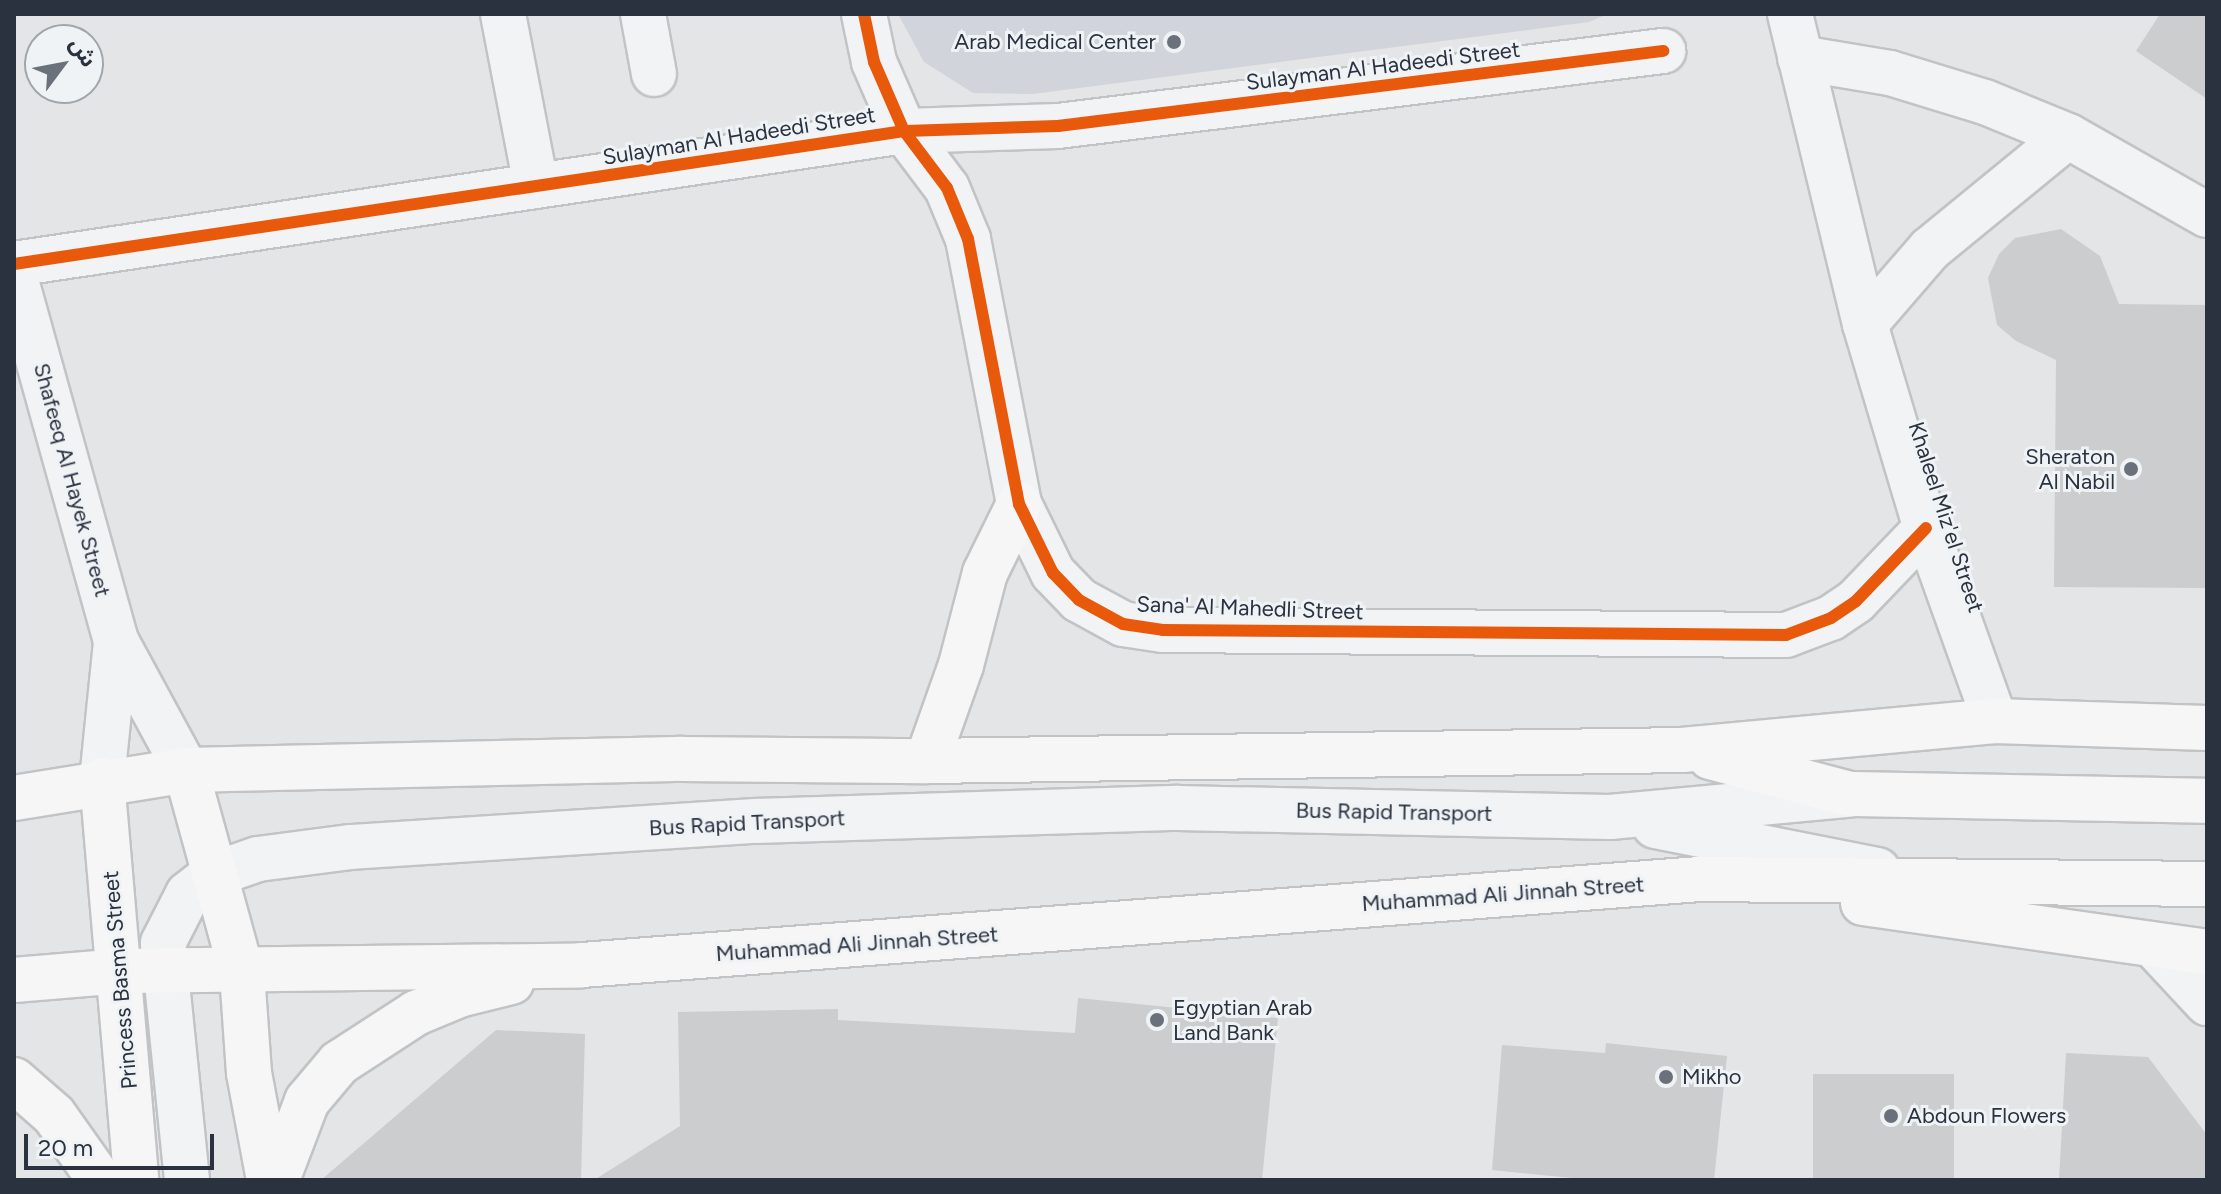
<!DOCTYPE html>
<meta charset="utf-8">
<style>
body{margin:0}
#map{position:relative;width:2221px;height:1194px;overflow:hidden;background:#e3e5e7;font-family:Figtree,"Noto Sans Arabic",sans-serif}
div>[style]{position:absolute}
.built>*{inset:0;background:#d1d4da}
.building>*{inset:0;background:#cbcdcf;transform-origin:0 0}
.roads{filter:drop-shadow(2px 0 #c1c3c5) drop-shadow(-2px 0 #c1c3c5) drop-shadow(0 2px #c1c3c5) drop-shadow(0 -2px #c1c3c5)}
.minor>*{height:44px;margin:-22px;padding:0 22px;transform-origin:22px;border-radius:22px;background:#f1f3f4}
.major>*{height:44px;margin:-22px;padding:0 22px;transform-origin:22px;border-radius:22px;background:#f6f6f6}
.cycleway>*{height:12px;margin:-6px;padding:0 6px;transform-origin:6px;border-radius:6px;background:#e8590c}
.dots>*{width:22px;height:22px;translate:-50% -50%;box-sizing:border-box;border:4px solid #f0f3f6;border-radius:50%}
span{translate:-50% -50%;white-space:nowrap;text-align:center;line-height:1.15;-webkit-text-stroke:6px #f0f3f6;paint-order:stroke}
.poi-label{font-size:22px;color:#2a323f}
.right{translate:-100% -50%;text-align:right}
.left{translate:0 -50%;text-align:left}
.street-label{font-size:22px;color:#2a323f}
.frame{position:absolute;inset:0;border:16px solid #2a323f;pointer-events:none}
.north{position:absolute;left:24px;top:24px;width:80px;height:80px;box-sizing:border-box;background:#f0f3f6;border:2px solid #a1a6ad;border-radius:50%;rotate:58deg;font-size:22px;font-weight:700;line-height:32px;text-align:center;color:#2a323f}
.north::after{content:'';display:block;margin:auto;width:28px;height:36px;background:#6b717a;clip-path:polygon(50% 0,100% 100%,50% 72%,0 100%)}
.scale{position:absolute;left:24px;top:1134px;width:190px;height:36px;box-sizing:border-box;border:4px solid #2a323f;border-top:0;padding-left:10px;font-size:24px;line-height:28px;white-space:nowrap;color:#2a323f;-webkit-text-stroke:6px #f0f3f6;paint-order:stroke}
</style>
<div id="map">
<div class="built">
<i style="clip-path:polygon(898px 14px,1608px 14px,1589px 22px,1033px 94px,973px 93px,924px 62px)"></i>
</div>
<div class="building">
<i style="clip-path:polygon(2160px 14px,2207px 14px,2207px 99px,2136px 51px)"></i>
<i style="clip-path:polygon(2061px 229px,2100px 256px,2119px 304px,2207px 305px,2207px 588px,2054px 587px,2056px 360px,2016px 341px,1997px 325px,1988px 278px,1999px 254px,2015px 238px)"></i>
<i style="clip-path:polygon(1078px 998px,1278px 1018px,1262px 1180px,594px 1180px,680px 1126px,678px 1012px,838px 1009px,838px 1020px,1075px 1033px)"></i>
<i style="clip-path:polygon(496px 1030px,585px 1034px,581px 1180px,321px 1180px)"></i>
<i style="clip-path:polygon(1606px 1043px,1727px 1056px,1714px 1180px,1592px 1180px,1492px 1170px,1502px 1045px,1605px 1053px)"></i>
<i style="clip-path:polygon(2066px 1053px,2148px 1057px,2207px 1135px,2207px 1180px,2059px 1180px)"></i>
<i style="left:1813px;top:1074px;width:141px;height:106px"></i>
</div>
<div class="roads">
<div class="minor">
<i style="left:503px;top:14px;width:175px;rotate:79.1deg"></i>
<i style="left:643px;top:14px;width:61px;rotate:79.6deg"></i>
<i style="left:864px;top:14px;width:49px;rotate:78.2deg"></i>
<i style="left:874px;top:62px;width:75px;rotate:66.5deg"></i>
<i style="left:904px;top:131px;width:71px;rotate:53deg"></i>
<i style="left:947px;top:188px;width:55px;rotate:67.6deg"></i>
<i style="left:968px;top:239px;width:270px;rotate:79.1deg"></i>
<i style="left:1019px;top:504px;width:77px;rotate:63.8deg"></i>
<i style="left:1053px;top:573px;width:37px;rotate:46deg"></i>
<i style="left:1079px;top:600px;width:50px;rotate:28.6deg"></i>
<i style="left:1123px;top:624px;width:40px;rotate:8.5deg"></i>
<i style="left:1163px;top:630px;width:623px;rotate:0.46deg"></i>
<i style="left:1786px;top:635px;width:48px;rotate:-20.7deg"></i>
<i style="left:1831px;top:618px;width:30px;rotate:-34deg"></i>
<i style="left:1856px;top:601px;width:101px;rotate:-46.2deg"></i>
<i style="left:1790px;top:14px;width:319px;rotate:76.4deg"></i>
<i style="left:1865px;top:324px;width:213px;rotate:73.4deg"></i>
<i style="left:1926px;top:528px;width:205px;rotate:70.3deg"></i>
<i style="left:1800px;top:58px;width:91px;rotate:9.5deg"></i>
<i style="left:1890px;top:73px;width:99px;rotate:17deg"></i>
<i style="left:1985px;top:102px;width:90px;rotate:22.3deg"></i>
<i style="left:2068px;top:136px;width:160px;rotate:29.6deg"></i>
<i style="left:14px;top:264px;width:900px;rotate:-8.5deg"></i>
<i style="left:904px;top:131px;width:154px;rotate:-1.9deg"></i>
<i style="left:1058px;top:126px;width:610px;rotate:-7.07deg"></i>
<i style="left:14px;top:273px;width:382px;rotate:74.5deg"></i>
<i style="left:116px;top:641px;width:147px;rotate:61.5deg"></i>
<i style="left:1865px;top:324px;width:99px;rotate:-49.1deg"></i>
<i style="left:1930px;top:249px;width:178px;rotate:-39.3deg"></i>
<i style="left:102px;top:780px;width:140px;rotate:-84.2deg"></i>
<i style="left:1655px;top:826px;width:227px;rotate:11.2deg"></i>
<i style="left:2154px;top:946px;width:78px;rotate:47.1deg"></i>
<i style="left:187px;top:1180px;width:238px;rotate:-95.8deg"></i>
<i style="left:163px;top:943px;width:55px;rotate:-63deg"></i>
<i style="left:188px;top:894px;width:31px;rotate:-38deg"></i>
<i style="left:212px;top:875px;width:49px;rotate:-19.2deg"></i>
<i style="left:258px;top:859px;width:94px;rotate:-7.4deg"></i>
<i style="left:351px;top:847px;width:406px;rotate:-3.7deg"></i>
<i style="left:756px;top:821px;width:422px;rotate:-1.8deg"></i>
<i style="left:1178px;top:808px;width:432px;rotate:1.2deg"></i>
<i style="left:1610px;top:817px;width:239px;rotate:-5.3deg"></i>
</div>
<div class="major">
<i style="left:1710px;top:757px;width:145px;rotate:14.8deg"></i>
<i style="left:1850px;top:794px;width:357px;rotate:1.1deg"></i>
<i style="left:927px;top:761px;width:102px;rotate:-70.5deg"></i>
<i style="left:961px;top:665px;width:95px;rotate:-75.4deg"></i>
<i style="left:985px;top:573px;width:77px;rotate:-63.8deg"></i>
<i style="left:186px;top:770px;width:211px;rotate:74.6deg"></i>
<i style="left:242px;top:973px;width:100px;rotate:86deg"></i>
<i style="left:249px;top:1073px;width:109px;rotate:79.4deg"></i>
<i style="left:102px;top:780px;width:401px;rotate:85.1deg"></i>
<i style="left:14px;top:798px;width:174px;rotate:-9.2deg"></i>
<i style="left:186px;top:770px;width:496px;rotate:-1.3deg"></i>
<i style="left:682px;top:759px;width:245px;rotate:0.5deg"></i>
<i style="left:927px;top:761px;width:755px;rotate:-0.83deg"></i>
<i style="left:1682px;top:750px;width:314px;rotate:-5.3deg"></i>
<i style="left:1995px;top:721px;width:212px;rotate:1.9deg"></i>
<i style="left:1863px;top:903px;width:347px;rotate:8.1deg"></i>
<i style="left:14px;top:980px;width:108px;rotate:-4.8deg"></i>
<i style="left:122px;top:971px;width:460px;rotate:-0.7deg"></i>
<i style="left:582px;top:965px;width:1120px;rotate:-4.4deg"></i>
<i style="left:1699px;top:879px;width:508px;rotate:0.56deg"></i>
<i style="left:14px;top:1080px;width:53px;rotate:41.2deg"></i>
<i style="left:54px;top:1115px;width:80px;rotate:54.7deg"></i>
<i style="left:277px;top:1180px;width:85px;rotate:-69.2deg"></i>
<i style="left:307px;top:1101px;width:50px;rotate:-49.9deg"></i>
<i style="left:339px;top:1063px;width:92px;rotate:-33deg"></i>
<i style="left:416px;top:1013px;width:47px;rotate:-22.7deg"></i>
<i style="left:459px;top:995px;width:54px;rotate:-14deg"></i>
</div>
</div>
<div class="cycleway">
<i style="left:864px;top:14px;width:49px;rotate:78.2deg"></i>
<i style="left:874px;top:62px;width:75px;rotate:66.5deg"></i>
<i style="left:904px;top:131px;width:71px;rotate:53deg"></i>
<i style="left:947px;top:188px;width:55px;rotate:67.6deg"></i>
<i style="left:968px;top:239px;width:270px;rotate:79.1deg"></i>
<i style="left:1019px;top:504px;width:77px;rotate:63.8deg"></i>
<i style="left:1053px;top:573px;width:37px;rotate:46deg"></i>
<i style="left:1079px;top:600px;width:50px;rotate:28.6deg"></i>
<i style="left:1123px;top:624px;width:40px;rotate:8.5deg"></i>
<i style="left:1163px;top:630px;width:623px;rotate:0.46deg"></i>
<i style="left:1786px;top:635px;width:48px;rotate:-20.7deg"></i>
<i style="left:1831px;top:618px;width:30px;rotate:-34deg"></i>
<i style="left:1856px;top:601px;width:101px;rotate:-46.2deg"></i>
<i style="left:14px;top:264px;width:900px;rotate:-8.5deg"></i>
<i style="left:904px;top:131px;width:154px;rotate:-1.9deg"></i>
<i style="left:1058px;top:126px;width:610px;rotate:-7.07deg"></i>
</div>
<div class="dots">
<i style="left:1174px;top:42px;background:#6b717a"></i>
<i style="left:2131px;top:469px;background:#6b717a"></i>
<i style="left:1157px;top:1020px;background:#6b717a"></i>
<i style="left:1666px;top:1077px;background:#6b717a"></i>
<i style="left:1891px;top:1116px;background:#6b717a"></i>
</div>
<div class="poi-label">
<span class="right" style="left:1156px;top:42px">Arab Medical Center</span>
<span class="right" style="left:2115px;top:469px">Sheraton<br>Al Nabil</span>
<span class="left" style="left:1173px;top:1020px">Egyptian Arab<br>Land Bank</span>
<span class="left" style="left:1682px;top:1077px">Mikho</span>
<span class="left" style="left:1907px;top:1116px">Abdoun Flowers</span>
</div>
<div class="street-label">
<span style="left:1383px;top:66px;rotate:-7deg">Sulayman Al Hadeedi Street</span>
<span style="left:739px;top:136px;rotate:-9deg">Sulayman Al Hadeedi Street</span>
<span style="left:72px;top:480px;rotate:75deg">Shafeeq Al Hayek Street</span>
<span style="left:1946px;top:517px;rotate:72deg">Khaleel Miz'el Street</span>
<span style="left:1250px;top:608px;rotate:2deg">Sana' Al Mahedli Street</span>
<span style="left:1394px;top:812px;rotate:1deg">Bus Rapid Transport</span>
<span style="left:747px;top:823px;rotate:-3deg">Bus Rapid Transport</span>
<span style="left:1503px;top:894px;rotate:-4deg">Muhammad Ali Jinnah Street</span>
<span style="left:857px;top:944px;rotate:-4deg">Muhammad Ali Jinnah Street</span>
<span style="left:120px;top:980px;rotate:-95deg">Princess Basma Street</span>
</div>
<div class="frame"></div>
<div class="north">ش</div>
<div class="scale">20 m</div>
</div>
